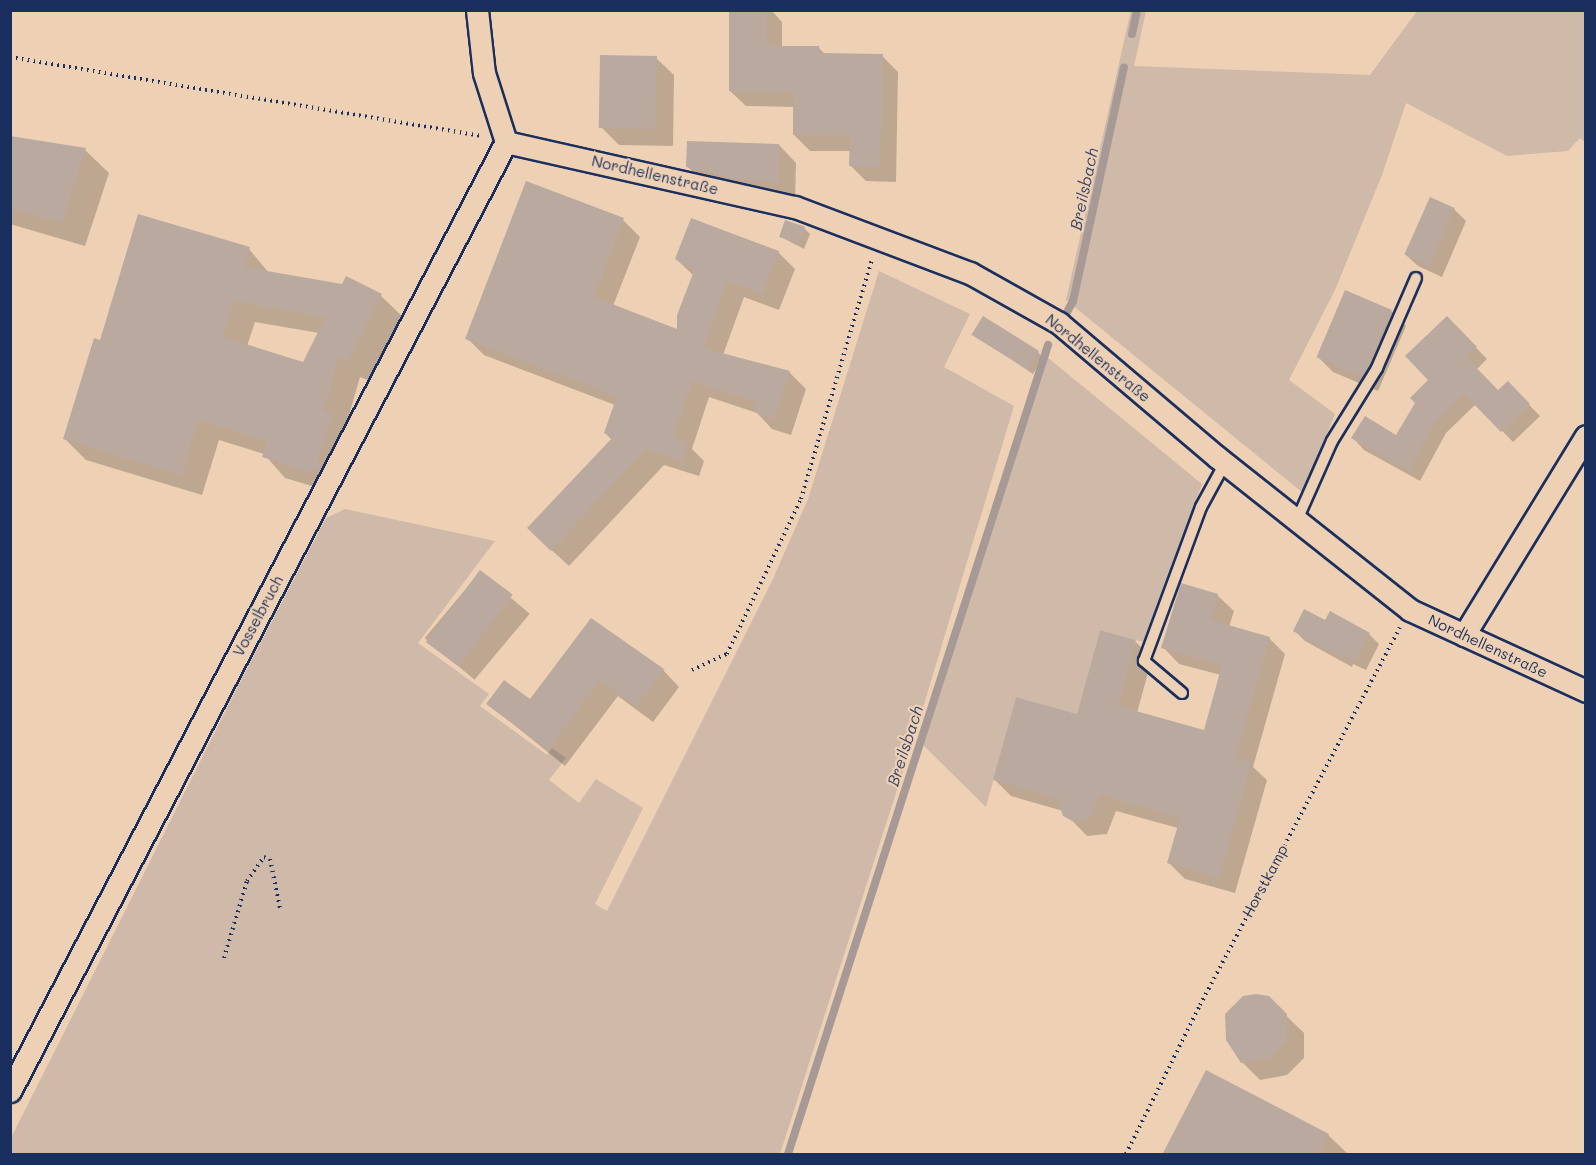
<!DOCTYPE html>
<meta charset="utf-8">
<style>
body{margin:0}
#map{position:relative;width:1596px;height:1165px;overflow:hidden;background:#eed1b4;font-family:Mali,sans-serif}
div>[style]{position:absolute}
.green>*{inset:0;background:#cfb9a8}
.shadow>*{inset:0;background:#0003;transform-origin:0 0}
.stream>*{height:8px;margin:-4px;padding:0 4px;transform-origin:4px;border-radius:4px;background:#a69996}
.building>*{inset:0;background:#baa99f;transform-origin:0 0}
.path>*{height:4px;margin-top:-2px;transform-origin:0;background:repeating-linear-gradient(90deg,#1b2f5e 0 1.5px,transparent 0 6px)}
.roads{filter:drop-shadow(2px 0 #1b2f5e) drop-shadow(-2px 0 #1b2f5e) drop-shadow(0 2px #1b2f5e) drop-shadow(0 -2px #1b2f5e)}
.service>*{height:10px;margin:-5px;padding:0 5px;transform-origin:5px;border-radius:5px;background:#eed1b4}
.minor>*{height:21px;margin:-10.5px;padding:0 10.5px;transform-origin:10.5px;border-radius:10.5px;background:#eed1b4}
span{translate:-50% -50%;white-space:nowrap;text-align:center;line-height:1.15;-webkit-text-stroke:4.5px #eed1b4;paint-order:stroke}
.street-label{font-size:15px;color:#1b2f5e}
.water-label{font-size:16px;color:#374469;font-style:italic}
.frame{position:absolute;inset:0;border:12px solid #1b2f5e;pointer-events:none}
</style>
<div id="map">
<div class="green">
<i style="clip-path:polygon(1131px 10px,1146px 11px,1134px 66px,1370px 75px,1417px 11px,1585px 11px,1585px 142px,1580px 138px,1568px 151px,1507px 156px,1406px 103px,1382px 175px,1335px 290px,1289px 380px,1335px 414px,1303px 493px,1066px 300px)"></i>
<i style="clip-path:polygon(879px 271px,970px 314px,944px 367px,1014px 406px,915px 734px,780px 1154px,11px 1154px,11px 1138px,236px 690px,326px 518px,345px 509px,495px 541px,418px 643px,489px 694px,480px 706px,547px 755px,552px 748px,566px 758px,549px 780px,579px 803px,596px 779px,643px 808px,595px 904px,607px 911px,772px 581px,808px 499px)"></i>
<i style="clip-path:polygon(1047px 357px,1202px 484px,1143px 642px,1100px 630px,1077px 714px,1016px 697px,986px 807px,923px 745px)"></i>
</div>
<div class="shadow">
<i style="clip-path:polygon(731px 10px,771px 10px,782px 22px,782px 47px,819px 48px,826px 55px,882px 56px,898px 72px,896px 182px,866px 181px,851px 166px,851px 151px,810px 151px,794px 135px,795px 107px,746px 106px,730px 91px)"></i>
<i style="clip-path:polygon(656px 58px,674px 75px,673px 146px,619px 145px,601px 127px)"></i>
<i style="clip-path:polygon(10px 137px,85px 150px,109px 173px,85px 246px,10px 224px)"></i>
<i style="clip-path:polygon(779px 145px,796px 163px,795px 199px,706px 185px,688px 167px)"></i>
<i style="clip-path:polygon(1454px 209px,1466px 221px,1442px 277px,1418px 266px,1406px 255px)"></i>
<i style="clip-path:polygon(623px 220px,640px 237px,613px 306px,679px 332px,694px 276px,676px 259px,778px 252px,795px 269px,779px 310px,744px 297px,723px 355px,789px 372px,806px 389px,791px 435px,772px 429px,757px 413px,709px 397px,692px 449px,704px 461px,699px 476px,664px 465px,569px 566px,546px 545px,612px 440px,605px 433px,615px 405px,484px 355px,467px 338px)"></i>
<i style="clip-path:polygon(804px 228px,810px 234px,804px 249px,781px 237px)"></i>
<i style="clip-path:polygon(evenodd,249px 249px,269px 273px,343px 286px,347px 278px,381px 296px,403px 317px,370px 381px,360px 377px,345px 429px,341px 488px,332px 492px,285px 478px,264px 454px,219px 440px,202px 495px,86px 460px,65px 439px,101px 342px,249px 249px,255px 322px,319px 333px,304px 363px,247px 346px,255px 322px)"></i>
<i style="clip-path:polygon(1391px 311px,1406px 326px,1378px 391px,1333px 372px,1318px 357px)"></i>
<i style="clip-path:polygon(1447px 318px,1487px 359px,1476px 370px,1498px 392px,1508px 383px,1540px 416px,1513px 442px,1476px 404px,1446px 433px,1420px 481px,1364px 450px,1353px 438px,1396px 437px,1430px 380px)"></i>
<i style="clip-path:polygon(974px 334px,1038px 352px,1043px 358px,1033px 374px)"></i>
<i style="left:480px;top:572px;width:65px;height:86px;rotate:40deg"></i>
<i style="clip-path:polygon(1217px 595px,1234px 611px,1229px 627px,1269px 638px,1285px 654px,1253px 767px,1267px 780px,1235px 893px,1185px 879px,1168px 862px,1178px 828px,1116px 811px,1107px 834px,1087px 836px,1063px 811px,1011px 796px,995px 780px,1078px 715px,1136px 642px,1152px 658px,1137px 713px,1205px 732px,1221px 675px,1179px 664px,1163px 647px)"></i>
<i style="clip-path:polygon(591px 620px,663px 670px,679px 687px,653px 722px,618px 696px,565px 766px,488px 704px,530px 701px)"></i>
<i style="clip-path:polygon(1326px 622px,1369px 634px,1379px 644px,1366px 670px,1353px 664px,1352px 667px,1305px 641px,1295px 631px)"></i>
<i style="clip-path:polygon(1268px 998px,1304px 1033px,1304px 1058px,1287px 1075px,1260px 1080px,1242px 1062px)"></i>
<i style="clip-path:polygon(1328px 1135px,1348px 1154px,1167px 1154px)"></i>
</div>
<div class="stream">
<i style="left:1132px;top:34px;width:25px;rotate:-78deg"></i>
<i style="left:1066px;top:314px;width:15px;rotate:-62deg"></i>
<i style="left:1073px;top:301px;width:239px;rotate:-77.7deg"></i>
<i style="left:788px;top:1154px;width:850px;rotate:-72.18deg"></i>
</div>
<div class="building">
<i style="clip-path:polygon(729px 10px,767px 10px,767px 46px,819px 46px,819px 53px,883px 54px,880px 167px,849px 166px,850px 136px,793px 135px,793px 92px,729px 91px)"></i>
<i style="left:600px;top:55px;width:57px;height:73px;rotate:1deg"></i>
<i style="clip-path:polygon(10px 136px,86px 148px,62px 223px,10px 208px)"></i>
<i style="clip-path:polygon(687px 141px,779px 144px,778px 182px,740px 180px,686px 167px)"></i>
<i style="clip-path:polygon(526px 181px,624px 218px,594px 297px,677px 329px,677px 315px,694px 271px,675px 259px,691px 218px,779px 251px,762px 294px,727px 281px,703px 348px,790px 371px,774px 419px,754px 412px,757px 403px,692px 381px,673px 438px,688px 443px,682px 461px,646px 449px,551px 551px,527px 528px,613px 437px,604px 433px,617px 396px,465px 339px)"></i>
<i style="left:1430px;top:197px;width:27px;height:63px;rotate:24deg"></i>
<i style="clip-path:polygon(evenodd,138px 214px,250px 247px,244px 267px,342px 284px,346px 276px,382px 294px,348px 361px,339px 357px,323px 411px,332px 414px,318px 459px,320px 467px,310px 472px,262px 457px,267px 441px,198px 420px,181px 475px,63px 439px,94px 338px,100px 340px,138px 214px,234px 301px,325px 318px,303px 362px,223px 337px,234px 301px)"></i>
<i style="left:785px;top:220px;width:21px;height:18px;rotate:19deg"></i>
<i style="left:1345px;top:290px;width:51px;height:73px;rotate:23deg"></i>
<i style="left:983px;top:316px;width:66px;height:22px;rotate:32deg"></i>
<i style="clip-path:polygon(1447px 316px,1477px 347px,1466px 357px,1498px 390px,1508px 381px,1530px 404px,1501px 432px,1464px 394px,1435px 422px,1409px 471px,1351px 438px,1365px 416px,1396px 435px,1415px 403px,1410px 398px,1428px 380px,1405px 356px)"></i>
<i style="left:480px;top:570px;width:41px;height:90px;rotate:37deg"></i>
<i style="clip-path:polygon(1181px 583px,1218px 594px,1211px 620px,1270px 637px,1235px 758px,1251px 763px,1219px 878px,1167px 863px,1180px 818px,1100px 795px,1090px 818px,1076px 823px,1063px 816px,1058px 799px,993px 780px,1016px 697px,1077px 714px,1100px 630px,1136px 640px,1118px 706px,1204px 730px,1222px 665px,1161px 648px)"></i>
<i style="clip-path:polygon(1304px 609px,1325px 620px,1330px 611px,1370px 633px,1355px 661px,1343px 655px,1341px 658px,1293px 631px)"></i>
<i style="clip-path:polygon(591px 618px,664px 669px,636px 707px,600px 680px,548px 750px,486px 704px,504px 680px,530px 699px)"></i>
<i style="clip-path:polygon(1256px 994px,1269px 996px,1287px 1014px,1287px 1039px,1269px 1058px,1241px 1063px,1226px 1040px,1225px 1014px,1243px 996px)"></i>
<i style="clip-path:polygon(1206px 1070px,1329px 1134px,1318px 1155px,1162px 1155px)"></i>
</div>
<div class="path">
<i style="left:10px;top:57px;width:477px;rotate:9.5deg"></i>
<i style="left:692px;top:670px;width:38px;rotate:-25deg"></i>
<i style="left:727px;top:654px;width:172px;rotate:-64.5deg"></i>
<i style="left:801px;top:499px;width:249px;rotate:-73.5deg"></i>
<i style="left:224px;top:958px;width:80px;rotate:-73.4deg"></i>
<i style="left:247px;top:881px;width:29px;rotate:-55deg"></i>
<i style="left:264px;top:857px;width:6px;rotate:18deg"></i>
<i style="left:270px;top:859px;width:50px;rotate:78.5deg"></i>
<i style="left:1126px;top:1154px;width:166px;rotate:-63.6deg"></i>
<i style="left:1200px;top:1005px;width:427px;rotate:-62.1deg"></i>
</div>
<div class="roads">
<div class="service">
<i style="left:1297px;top:520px;width:86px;rotate:-66.1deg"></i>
<i style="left:1332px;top:441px;width:86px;rotate:-58.3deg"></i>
<i style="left:1377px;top:368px;width:98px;rotate:-66.6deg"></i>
<i style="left:1182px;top:693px;width:50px;rotate:-139.9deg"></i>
<i style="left:1144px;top:661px;width:164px;rotate:-69.7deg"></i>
<i style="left:1201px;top:507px;width:50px;rotate:-61.4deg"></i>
</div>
<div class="minor">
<i style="left:477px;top:10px;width:63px;rotate:83.7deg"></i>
<i style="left:484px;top:73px;width:72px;rotate:72.3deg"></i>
<i style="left:506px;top:142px;width:296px;rotate:12.7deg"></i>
<i style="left:795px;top:207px;width:187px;rotate:20.7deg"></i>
<i style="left:970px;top:273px;width:102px;rotate:29.3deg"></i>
<i style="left:1059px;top:323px;width:207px;rotate:40.3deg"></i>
<i style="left:1217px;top:457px;width:246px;rotate:38.4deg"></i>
<i style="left:1410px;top:610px;width:194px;rotate:24.7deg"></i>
<i style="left:1464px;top:635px;width:233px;rotate:-58.5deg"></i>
<i style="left:10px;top:1091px;width:1071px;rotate:-62.41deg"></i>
</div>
</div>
<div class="street-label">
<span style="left:655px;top:175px;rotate:13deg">Nordhellenstraße</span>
<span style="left:1098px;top:358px;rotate:39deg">Nordhellenstraße</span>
<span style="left:258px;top:616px;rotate:-62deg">Vosselbruch</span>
<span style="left:1488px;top:646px;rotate:25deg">Nordhellenstraße</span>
<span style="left:1265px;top:881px;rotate:-62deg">Horstkamp</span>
</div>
<div class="water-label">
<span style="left:1084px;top:189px;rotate:-78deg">Breilsbach</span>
<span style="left:905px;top:746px;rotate:-72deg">Breilsbach</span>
</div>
<div class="frame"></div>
</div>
